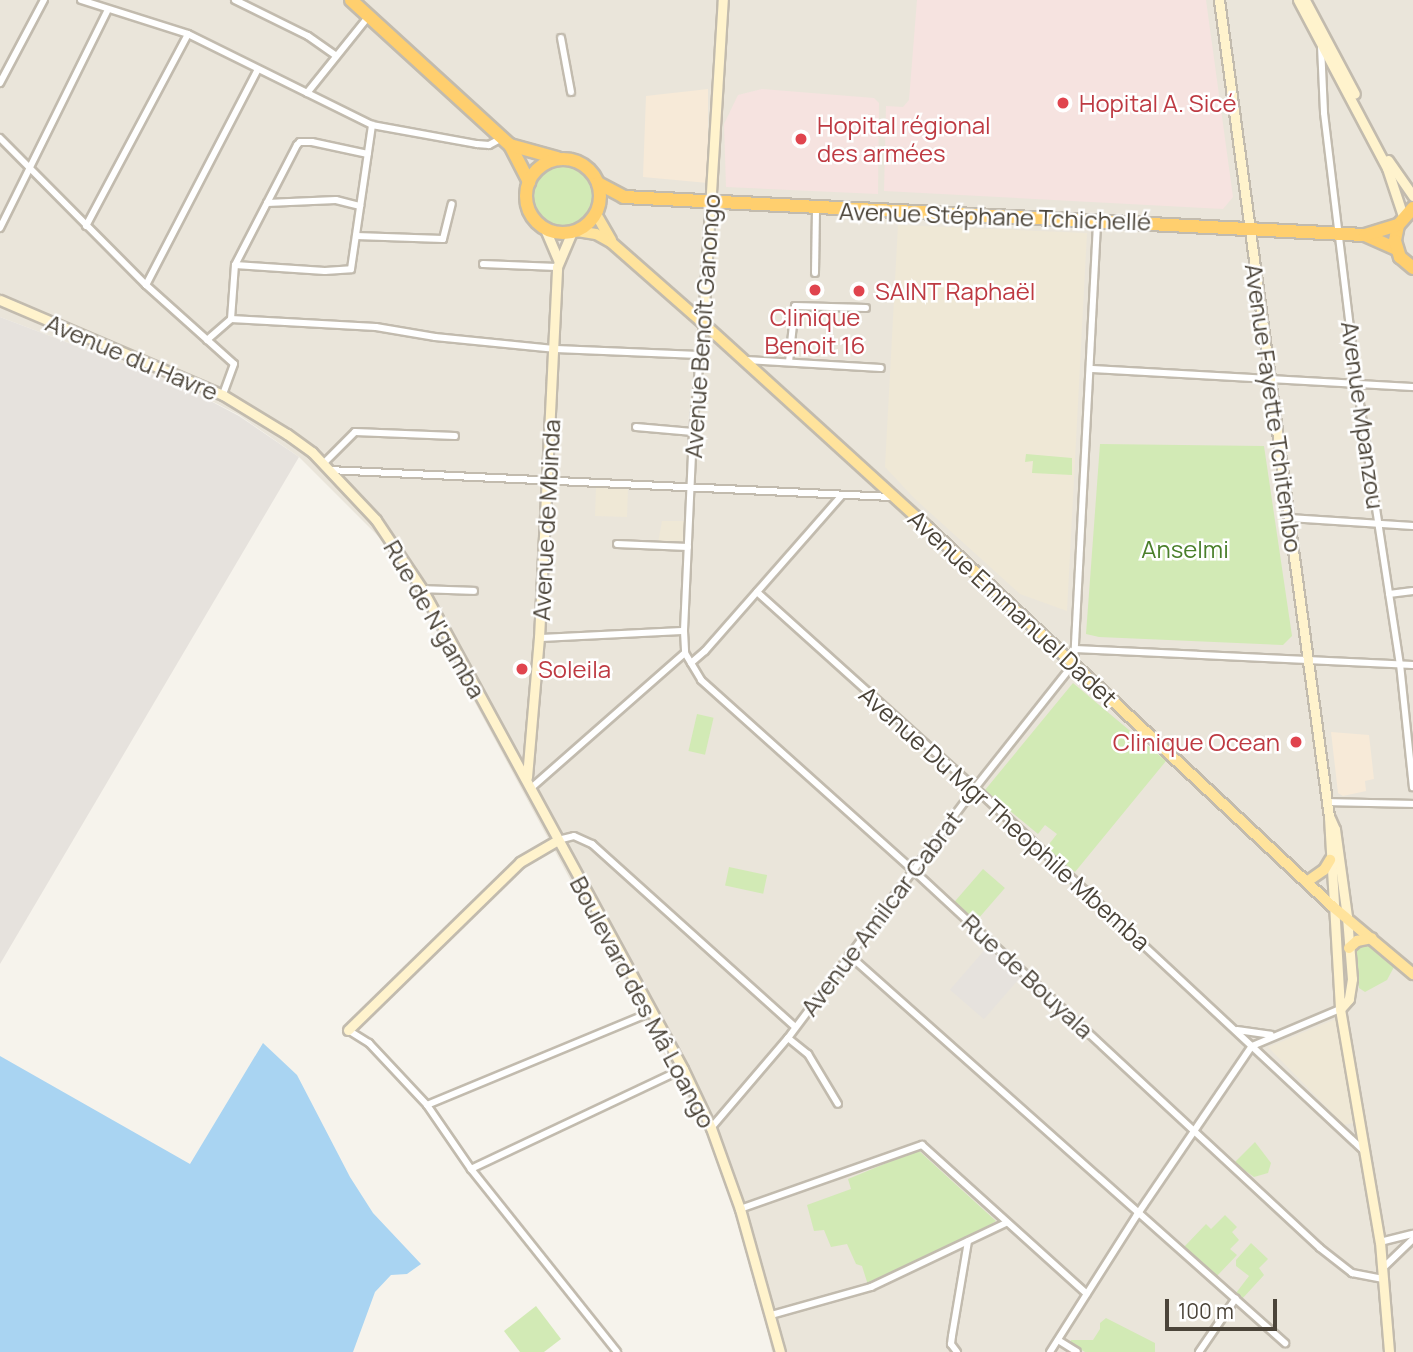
<!DOCTYPE html>
<meta charset="utf-8">
<style>
body{margin:0}
#map{position:relative;width:1413px;height:1352px;overflow:hidden;background:#f6f3ec;font-family:Manrope,sans-serif}
div>[style]{position:absolute}
.residential>*{inset:0;background:#eae5da}
.commercial>*{inset:0;background:#f7ead8}
.industrial>*{inset:0;background:#e6e2dd;transform-origin:0 0}
.education>*{inset:0;background:#efe8d6;transform-origin:0 0}
.medical>*{inset:0;background:#f6e3e0}
.green>*{inset:0;background:#d2eab5;transform-origin:0 0}
.round{border-radius:50%}
.water>*{inset:0;background:#a9d4f2}
.roads{filter:drop-shadow(2px 0 #c2bbae) drop-shadow(-2px 0 #c2bbae) drop-shadow(0 2px #c2bbae) drop-shadow(0 -2px #c2bbae)}
.street>*{height:6px;margin:-3px;padding:0 3px;transform-origin:3px;border-radius:3px;background:#fff}
.secondary>*{height:9px;margin:-4.5px;padding:0 4.5px;transform-origin:4.5px;border-radius:4.5px;background:#fff3cd}
.primary>*{height:10px;margin:-5px;padding:0 5px;transform-origin:5px;border-radius:5px;background:#ffe39c}
.highway>*{height:12px;margin:-6px;padding:0 6px;transform-origin:6px;border-radius:6px;background:#ffcf6e}
.highway>.ring{margin:-6px;padding:0;box-sizing:content-box;background:none;border:12px solid #ffcf6e;border-radius:50%}
.dots>*{width:19px;height:19px;translate:-50% -50%;box-sizing:border-box;border:4px solid #fff;border-radius:50%}
span{translate:-50% -50%;white-space:nowrap;text-align:center;line-height:1.15;-webkit-text-stroke:5px #fff;paint-order:stroke}
.health-label{font-size:24px;color:#be3a42}
.left{translate:0 -50%;text-align:left}
.right{translate:-100% -50%;text-align:right}
.street-label{font-size:24px;color:#4b4439}
.park-label{font-size:24px;color:#4a7f2a}
.scale{position:absolute;left:1165px;top:1299px;width:112px;height:32px;box-sizing:border-box;border:4px solid #4b4439;border-top:0;padding-left:9px;font-size:21px;line-height:24px;white-space:nowrap;color:#4b4439;-webkit-text-stroke:5px #fff;paint-order:stroke}
</style>
<div id="map">
<div class="residential">
<i style="clip-path:polygon(0 0,1413px 0,1413px 1352px,772px 1352px,757px 1283px,714px 1147px,394px 552px,299px 457px,239px 415px,182px 386px,0 317px)"></i>
</div>
<div class="commercial">
<i style="clip-path:polygon(708px 89px,708px 183px,643px 177px,646px 96px)"></i>
<i style="clip-path:polygon(1331px 732px,1369px 735px,1374px 779px,1365px 781px,1366px 791px,1343px 796px,1338px 793px)"></i>
</div>
<div class="industrial">
<i style="clip-path:polygon(0 317px,182px 386px,239px 416px,299px 457px,0 964px)"></i>
<i style="left:988px;top:946px;width:45px;height:58px;rotate:41deg"></i>
</div>
<div class="education">
<i style="clip-path:polygon(898px 225px,1087px 233px,1067px 611px,1020px 594px,914px 498px,885px 467px)"></i>
<i style="left:596px;top:488px;width:32px;height:28px;rotate:2deg"></i>
<i style="clip-path:polygon(662px 521px,685px 521px,686px 546px,658px 543px)"></i>
<i style="clip-path:polygon(1338px 1018px,1357px 1122px,1344px 1125px,1268px 1047px)"></i>
</div>
<div class="medical">
<i style="clip-path:polygon(917px 0,1206px 0,1233px 197px,1223px 209px,884px 191px,886px 106px,903px 107px,909px 100px)"></i>
<i style="clip-path:polygon(762px 89px,874px 98px,879px 103px,878px 194px,726px 187px,724px 124px,738px 95px)"></i>
</div>
<div class="green">
<i class="round" style="left:529px;top:162px;width:66px;height:66px"></i>
<i style="clip-path:polygon(1100px 444px,1264px 446px,1292px 636px,1283px 645px,1099px 637px,1086px 634px)"></i>
<i style="clip-path:polygon(1026px 454px,1072px 458px,1072px 475px,1032px 473px,1033px 461px,1025px 462px)"></i>
<i style="clip-path:polygon(1073px 683px,1166px 761px,1075px 872px,1046px 848px,1057px 834px,1045px 825px,1038px 834px,985px 790px)"></i>
<i style="left:697px;top:714px;width:17px;height:38px;rotate:13deg"></i>
<i style="left:729px;top:867px;width:39px;height:19px;rotate:12deg"></i>
<i style="left:983px;top:869px;width:29px;height:45px;rotate:41deg"></i>
<i style="clip-path:polygon(1365px 942px,1394px 967px,1387px 980px,1365px 992px,1359px 988px,1356px 953px,1358px 945px)"></i>
<i style="clip-path:polygon(1255px 1142px,1271px 1163px,1268px 1173px,1254px 1177px,1234px 1163px)"></i>
<i style="clip-path:polygon(918px 1150px,996px 1221px,963px 1243px,868px 1285px,862px 1266px,856px 1264px,847px 1244px,831px 1247px,824px 1230px,814px 1231px,807px 1205px,851px 1189px,848px 1179px)"></i>
<i style="clip-path:polygon(1225px 1215px,1237px 1227px,1232px 1232px,1239px 1240px,1230px 1249px,1237px 1255px,1216px 1277px,1184px 1247px,1206px 1224px,1211px 1229px)"></i>
<i style="clip-path:polygon(1251px 1243px,1268px 1259px,1259px 1268px,1264px 1275px,1242px 1299px,1236px 1293px,1249px 1276px,1236px 1266px,1236px 1260px)"></i>
<i style="clip-path:polygon(536px 1306px,561px 1339px,544px 1352px,520px 1352px,504px 1331px)"></i>
<i style="clip-path:polygon(1106px 1318px,1155px 1343px,1155px 1352px,1085px 1352px,1070px 1343px,1071px 1340px,1093px 1340px,1100px 1329px,1100px 1323px)"></i>
</div>
<div class="water">
<i style="clip-path:polygon(263px 1043px,297px 1075px,350px 1177px,373px 1213px,421px 1264px,407px 1274px,391px 1275px,375px 1292px,353px 1352px,0 1352px,0 1056px,190px 1164px)"></i>
</div>
<div class="roads">
<div class="street">
<i style="left:81px;top:0;width:112px;rotate:17.6deg"></i>
<i style="left:188px;top:34px;width:205px;rotate:26.3deg"></i>
<i style="left:372px;top:125px;width:107px;rotate:10.3deg"></i>
<i style="left:477px;top:144px;width:12px;rotate:5deg"></i>
<i style="left:489px;top:145px;width:15px;rotate:-28deg"></i>
<i style="left:235px;top:0;width:81px;rotate:26.3deg"></i>
<i style="left:308px;top:36px;width:33px;rotate:35deg"></i>
<i style="left:561px;top:38px;width:55px;rotate:79.5deg"></i>
<i style="left:1321px;top:46px;width:67px;rotate:87.4deg"></i>
<i style="left:1324px;top:113px;width:273px;rotate:83.1deg"></i>
<i style="left:1357px;top:384px;width:283px;rotate:81.3deg"></i>
<i style="left:1400px;top:664px;width:124px;rotate:84deg"></i>
<i style="left:0;top:83px;width:94px;rotate:-62.1deg"></i>
<i style="left:307px;top:93px;width:97px;rotate:-51.2deg"></i>
<i style="left:0;top:138px;width:207px;rotate:45.2deg"></i>
<i style="left:146px;top:285px;width:118px;rotate:41.9deg"></i>
<i style="left:234px;top:364px;width:33px;rotate:110deg"></i>
<i style="left:267px;top:203px;width:69px;rotate:-2.5deg"></i>
<i style="left:336px;top:200px;width:25px;rotate:14deg"></i>
<i style="left:86px;top:226px;width:217px;rotate:-62deg"></i>
<i style="left:0;top:228px;width:244px;rotate:-63.7deg"></i>
<i style="left:356px;top:236px;width:87px;rotate:2deg"></i>
<i style="left:443px;top:239px;width:36px;rotate:-76deg"></i>
<i style="left:483px;top:264px;width:74px;rotate:2.3deg"></i>
<i style="left:235px;top:265px;width:90px;rotate:3.8deg"></i>
<i style="left:325px;top:271px;width:26px;rotate:-4deg"></i>
<i style="left:351px;top:269px;width:146px;rotate:-81.7deg"></i>
<i style="left:815px;top:273px;width:65px;rotate:-89.1deg"></i>
<i style="left:146px;top:285px;width:243px;rotate:-62.6deg"></i>
<i style="left:231px;top:319px;width:54px;rotate:-85.8deg"></i>
<i style="left:235px;top:265px;width:135px;rotate:-62.7deg"></i>
<i style="left:297px;top:145px;width:4px;rotate:-45deg"></i>
<i style="left:300px;top:142px;width:12px"></i>
<i style="left:312px;top:142px;width:57px;rotate:12.1deg"></i>
<i style="left:703px;top:323px;width:109px;rotate:95.2deg"></i>
<i style="left:693px;top:432px;width:199px;rotate:92.6deg"></i>
<i style="left:684px;top:631px;width:22px;rotate:87deg"></i>
<i style="left:685px;top:653px;width:31px;rotate:59deg"></i>
<i style="left:701px;top:680px;width:285px;rotate:41.9deg"></i>
<i style="left:913px;top:870px;width:555px;rotate:42.88deg"></i>
<i style="left:1320px;top:1248px;width:41px;rotate:38deg"></i>
<i style="left:1352px;top:1273px;width:33px;rotate:11deg"></i>
<i style="left:207px;top:340px;width:32px;rotate:-41deg"></i>
<i style="left:231px;top:319px;width:145px;rotate:3.2deg"></i>
<i style="left:376px;top:327px;width:60px;rotate:9.6deg"></i>
<i style="left:435px;top:337px;width:122px;rotate:5.7deg"></i>
<i style="left:556px;top:349px;width:143px;rotate:2.4deg"></i>
<i style="left:746px;top:360px;width:135px;rotate:3.4deg"></i>
<i style="left:789px;top:362px;width:56px;rotate:-83.9deg"></i>
<i style="left:795px;top:306px;width:71px;rotate:1.6deg"></i>
<i style="left:1091px;top:369px;width:323px;rotate:3.2deg"></i>
<i style="left:636px;top:427px;width:57px;rotate:5deg"></i>
<i style="left:323px;top:464px;width:45px;rotate:-45deg"></i>
<i style="left:355px;top:432px;width:100px;rotate:2.3deg"></i>
<i style="left:329px;top:470px;width:564px;rotate:2.75deg"></i>
<i style="left:1289px;top:518px;width:124px;rotate:3.7deg"></i>
<i style="left:617px;top:544px;width:71px;rotate:2.4deg"></i>
<i style="left:422px;top:589px;width:52px;rotate:2.2deg"></i>
<i style="left:757px;top:592px;width:293px;rotate:42deg"></i>
<i style="left:975px;top:788px;width:531px;rotate:43.01deg"></i>
<i style="left:1389px;top:594px;width:24px;rotate:-7deg"></i>
<i style="left:539px;top:638px;width:145px;rotate:-2.8deg"></i>
<i style="left:1075px;top:649px;width:338px;rotate:2.7deg"></i>
<i style="left:691px;top:663px;width:18px;rotate:-41deg"></i>
<i style="left:705px;top:651px;width:206px;rotate:-48.7deg"></i>
<i style="left:530px;top:789px;width:206px;rotate:-41.3deg"></i>
<i style="left:1327px;top:802px;width:86px;rotate:1.3deg"></i>
<i style="left:558px;top:840px;width:16px;rotate:-14deg"></i>
<i style="left:574px;top:836px;width:20px;rotate:24deg"></i>
<i style="left:592px;top:844px;width:273px;rotate:42deg"></i>
<i style="left:849px;top:955px;width:584px;rotate:41.67deg"></i>
<i style="left:348px;top:1030px;width:25px;rotate:32deg"></i>
<i style="left:369px;top:1043px;width:85px;rotate:46.9deg"></i>
<i style="left:427px;top:1105px;width:78px;rotate:55.5deg"></i>
<i style="left:471px;top:1169px;width:234px;rotate:51.4deg"></i>
<i style="left:1237px;top:1030px;width:34px;rotate:8deg"></i>
<i style="left:788px;top:1038px;width:26px;rotate:39deg"></i>
<i style="left:808px;top:1054px;width:58px;rotate:59deg"></i>
<i style="left:427px;top:1105px;width:243px;rotate:-22.5deg"></i>
<i style="left:711px;top:1128px;width:118px;rotate:-49.5deg"></i>
<i style="left:788px;top:1038px;width:312px;rotate:-53.2deg"></i>
<i style="left:975px;top:788px;width:159px;rotate:-51.6deg"></i>
<i style="left:1074px;top:663px;width:444px;rotate:-87deg"></i>
<i style="left:471px;top:1169px;width:234px;rotate:-25.3deg"></i>
<i style="left:740px;top:1209px;width:193px;rotate:-19.4deg"></i>
<i style="left:922px;top:1145px;width:222px;rotate:42.1deg"></i>
<i style="left:1380px;top:1242px;width:34px;rotate:-14deg"></i>
<i style="left:1383px;top:1268px;width:42px;rotate:-44deg"></i>
<i style="left:771px;top:1315px;width:104px;rotate:-15.6deg"></i>
<i style="left:871px;top:1287px;width:149px;rotate:-25.4deg"></i>
<i style="left:1058px;top:1340px;width:22px;rotate:32deg"></i>
<i style="left:957px;top:1352px;width:10px;rotate:-127deg"></i>
<i style="left:951px;top:1344px;width:8px;rotate:-83deg"></i>
<i style="left:952px;top:1336px;width:96px;rotate:-80.4deg"></i>
<i style="left:1050px;top:1352px;width:162px;rotate:-57.6deg"></i>
<i style="left:1137px;top:1215px;width:204px;rotate:-55.8deg"></i>
<i style="left:1252px;top:1046px;width:95px;rotate:-22.8deg"></i>
<i style="left:1199px;top:1352px;width:65px;rotate:-55.6deg"></i>
</div>
<div class="secondary">
<i style="left:1219px;top:0;width:824px;rotate:82.33deg"></i>
<i style="left:1329px;top:817px;width:192px;rotate:86.7deg"></i>
<i style="left:1340px;top:1009px;width:236px;rotate:80.3deg"></i>
<i style="left:1380px;top:1242px;width:110px;rotate:85.3deg"></i>
<i style="left:1298px;top:0;width:190px;rotate:62.1deg"></i>
<i style="left:1387px;top:168px;width:51px;rotate:71.6deg"></i>
<i style="left:1305px;top:0;width:106px;rotate:62deg"></i>
<i style="left:1388px;top:160px;width:44px;rotate:55.2deg"></i>
<i style="left:545px;top:229px;width:34px;rotate:67deg"></i>
<i style="left:0;top:300px;width:242px;rotate:23.1deg"></i>
<i style="left:223px;top:395px;width:75px;rotate:31.4deg"></i>
<i style="left:287px;top:434px;width:31px;rotate:36deg"></i>
<i style="left:312px;top:452px;width:93px;rotate:46.7deg"></i>
<i style="left:376px;top:520px;width:83px;rotate:56.3deg"></i>
<i style="left:422px;top:589px;width:546px;rotate:61.46deg"></i>
<i style="left:683px;top:1069px;width:65px;rotate:64.6deg"></i>
<i style="left:711px;top:1128px;width:86px;rotate:70.3deg"></i>
<i style="left:740px;top:1209px;width:148px;rotate:74.4deg"></i>
<i style="left:703px;top:323px;width:324px;rotate:-86.5deg"></i>
<i style="left:527px;top:777px;width:140px;rotate:-85.1deg"></i>
<i style="left:539px;top:638px;width:371px;rotate:-87.2deg"></i>
<i style="left:557px;top:267px;width:38px;rotate:-67deg"></i>
<i style="left:1330px;top:818px;width:12px;rotate:66deg"></i>
<i style="left:1335px;top:829px;width:89px;rotate:82.2deg"></i>
<i style="left:1347px;top:917px;width:62px;rotate:85.4deg"></i>
<i style="left:1352px;top:979px;width:20px;rotate:99deg"></i>
<i style="left:1349px;top:999px;width:13px;rotate:132deg"></i>
<i style="left:348px;top:1030px;width:240px;rotate:-44.3deg"></i>
<i style="left:520px;top:862px;width:44px;rotate:-30.1deg"></i>
</div>
<div class="primary">
<i style="left:596px;top:214px;width:30px;rotate:60deg"></i>
<i style="left:577px;top:231px;width:19px;rotate:9deg"></i>
<i style="left:596px;top:234px;width:18px;rotate:29deg"></i>
<i style="left:612px;top:243px;width:121px;rotate:41.3deg"></i>
<i style="left:703px;top:323px;width:303px;rotate:42.3deg"></i>
<i style="left:927px;top:527px;width:555px;rotate:43.1deg"></i>
<i style="left:1332px;top:906px;width:106px;rotate:40deg"></i>
<i style="left:1308px;top:881px;width:19px;rotate:-35deg"></i>
<i style="left:1324px;top:870px;width:12px;rotate:-59deg"></i>
<i style="left:1349px;top:948px;width:11px;rotate:-41deg"></i>
<i style="left:1357px;top:941px;width:15px;rotate:-11deg"></i>
</div>
<div class="highway">
<i style="left:351px;top:0;width:215px;rotate:42.4deg"></i>
<i style="left:510px;top:145px;width:42px;rotate:62.8deg"></i>
<i style="left:510px;top:145px;width:49px;rotate:15.5deg"></i>
<i class="ring" style="left:526px;top:159px;width:62px;height:62px"></i>
<i style="left:598px;top:183px;width:30px;rotate:28deg"></i>
<i style="left:624px;top:197px;width:742px;rotate:2.94deg"></i>
<i style="left:1365px;top:235px;width:35px;rotate:24deg"></i>
<i style="left:1413px;top:208px;width:23px;rotate:131deg"></i>
<i style="left:1398px;top:225px;width:16px;rotate:101deg"></i>
<i style="left:1395px;top:241px;width:17px;rotate:73deg"></i>
<i style="left:1400px;top:257px;width:17px;rotate:40deg"></i>
<i style="left:1365px;top:235px;width:34px;rotate:-17deg"></i>
</div>
</div>
<div class="dots">
<i style="left:1063px;top:103px;background:#e0444e"></i>
<i style="left:801px;top:139px;background:#e0444e"></i>
<i style="left:815px;top:290px;background:#e0444e"></i>
<i style="left:859px;top:291px;background:#e0444e"></i>
<i style="left:522px;top:669px;background:#e0444e"></i>
<i style="left:1296px;top:742px;background:#e0444e"></i>
</div>
<div class="health-label">
<span class="left" style="left:1079px;top:103px">Hopital A. Sicé</span>
<span class="left" style="left:817px;top:139px">Hopital régional<br>des armées</span>
<span class="left" style="left:875px;top:291px">SAINT Raphaël</span>
<span style="left:815px;top:331px">Clinique<br>Benoit 16</span>
<span class="left" style="left:538px;top:669px">Soleila</span>
<span class="right" style="left:1280px;top:742px">Clinique Ocean</span>
</div>
<div class="street-label">
<span style="left:995px;top:216px;rotate:2deg">Avenue Stéphane Tchichellé</span>
<span style="left:702px;top:326px;rotate:-86deg">Avenue Benoît Ganongo</span>
<span style="left:132px;top:357px;rotate:23deg">Avenue du Havre</span>
<span style="left:1274px;top:408px;rotate:82deg">Avenue Fayette Tchitembo</span>
<span style="left:1363px;top:415px;rotate:82deg">Avenue Mpanzou</span>
<span style="left:546px;top:520px;rotate:-87deg">Avenue de Mbinda</span>
<span style="left:1013px;top:608px;rotate:43deg">Avenue Emmanuel Dadet</span>
<span style="left:435px;top:619px;rotate:60deg">Rue de N'gamba</span>
<span style="left:1005px;top:818px;rotate:42deg">Avenue Du Mgr Theophile Mbemba</span>
<span style="left:881px;top:913px;rotate:-53deg">Avenue Amilcar Cabrat</span>
<span style="left:1028px;top:976px;rotate:43deg">Rue de Bouyala</span>
<span style="left:643px;top:1002px;rotate:62deg">Boulevard des Mâ Loango</span>
</div>
<div class="park-label">
<span style="left:1185px;top:549px">Anselmi</span>
</div>
<div class="scale">100 m</div>
</div>
